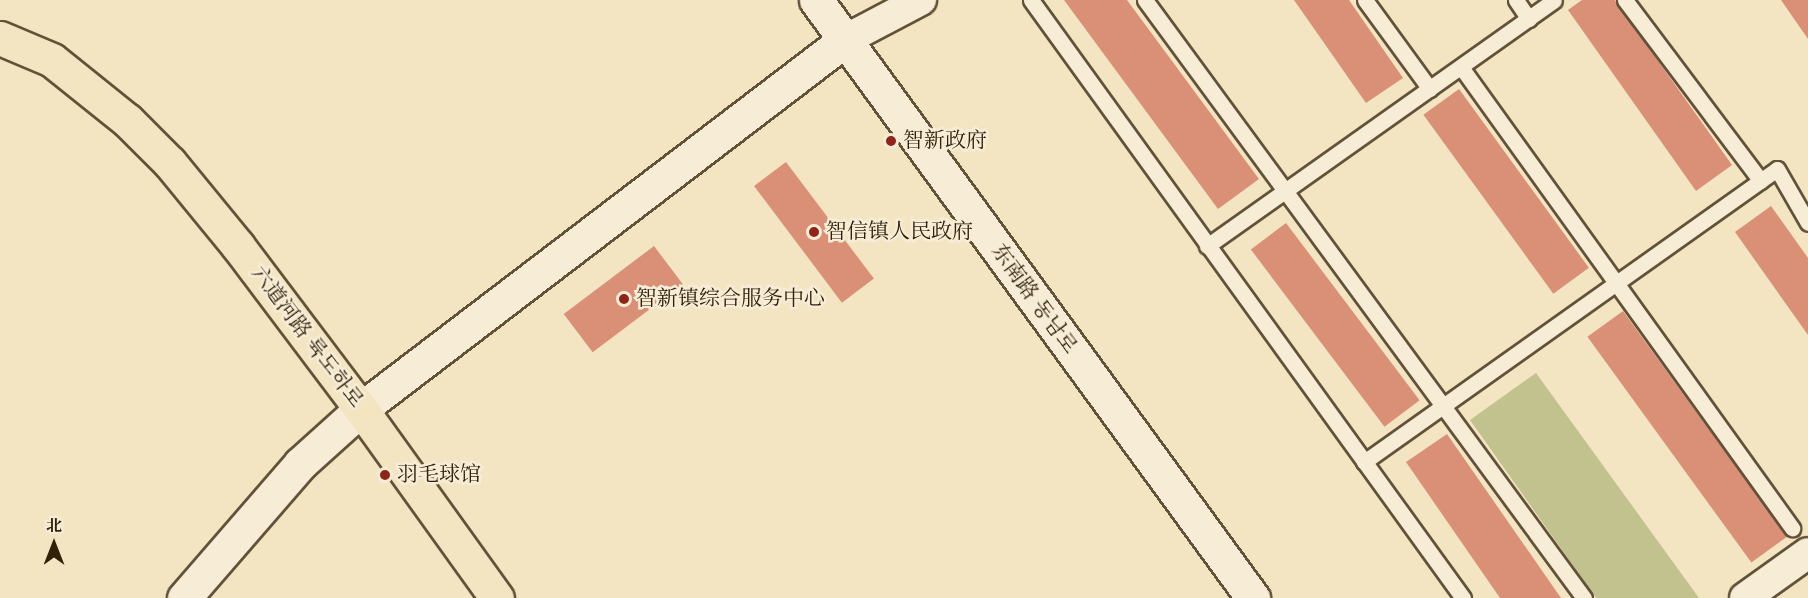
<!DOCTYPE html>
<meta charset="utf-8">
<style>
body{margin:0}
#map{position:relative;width:1808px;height:598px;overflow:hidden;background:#f3e4c2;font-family:Cardo,"Noto Serif SC","Noto Serif KR",serif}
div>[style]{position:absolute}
.green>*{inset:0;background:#c2c28e}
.building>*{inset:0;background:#da9076;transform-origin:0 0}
.roads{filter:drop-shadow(2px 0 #625238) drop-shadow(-2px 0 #625238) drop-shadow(0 2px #625238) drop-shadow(0 -2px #625238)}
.service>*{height:15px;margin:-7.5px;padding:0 7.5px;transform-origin:7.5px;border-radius:7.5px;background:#f7edd7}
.minor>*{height:30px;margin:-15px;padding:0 15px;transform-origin:15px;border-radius:15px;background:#f7edd7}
.tertiary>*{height:33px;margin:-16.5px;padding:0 16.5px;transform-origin:16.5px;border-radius:16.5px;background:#f7edd7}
.secondary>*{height:33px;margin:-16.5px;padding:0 16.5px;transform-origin:16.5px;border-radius:16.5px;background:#f7edd7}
.trunk>*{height:33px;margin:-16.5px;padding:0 16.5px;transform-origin:16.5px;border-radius:16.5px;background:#f3e4c2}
.dots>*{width:16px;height:16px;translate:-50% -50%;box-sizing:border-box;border:3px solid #f7edd7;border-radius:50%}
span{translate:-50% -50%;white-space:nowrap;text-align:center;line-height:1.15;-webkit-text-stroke:5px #f7edd7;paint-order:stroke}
.poi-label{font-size:21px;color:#31210a}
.left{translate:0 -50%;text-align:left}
.street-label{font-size:21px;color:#31210a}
.north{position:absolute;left:24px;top:514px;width:60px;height:60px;-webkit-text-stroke:4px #f7edd7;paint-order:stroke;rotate:0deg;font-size:16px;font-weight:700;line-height:24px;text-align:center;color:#31210a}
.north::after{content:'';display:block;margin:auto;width:21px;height:27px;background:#31210a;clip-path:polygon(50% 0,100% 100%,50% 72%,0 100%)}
</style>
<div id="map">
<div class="green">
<i style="clip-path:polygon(1536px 373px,1699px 598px,1596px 598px,1470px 420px)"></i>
</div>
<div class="building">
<i style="clip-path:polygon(1064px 0,1127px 0,1259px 179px,1218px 209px)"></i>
<i style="clip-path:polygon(1294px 0,1349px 0,1403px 78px,1366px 103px)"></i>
<i style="clip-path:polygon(1582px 0,1615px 0,1732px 165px,1696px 191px,1568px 10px)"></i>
<i style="clip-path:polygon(1781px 0,1808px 0,1808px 39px)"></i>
<i style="left:1459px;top:89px;width:221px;height:44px;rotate:54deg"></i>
<i style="left:786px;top:162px;width:146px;height:40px;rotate:53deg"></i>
<i style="clip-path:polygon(1771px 206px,1808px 258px,1808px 335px,1735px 232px)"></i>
<i style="left:1286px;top:223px;width:222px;height:44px;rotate:53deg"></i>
<i style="left:654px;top:246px;width:48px;height:113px;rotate:53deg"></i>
<i style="left:1623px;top:311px;width:279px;height:44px;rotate:54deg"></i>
<i style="clip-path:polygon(1447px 434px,1561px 598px,1500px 598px,1406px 462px)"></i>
</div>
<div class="roads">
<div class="service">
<i style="left:1031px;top:0;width:738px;rotate:54.16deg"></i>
<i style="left:1145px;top:0;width:742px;rotate:53.72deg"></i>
<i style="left:1365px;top:0;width:110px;rotate:53.9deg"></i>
<i style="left:1516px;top:0;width:23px;rotate:56deg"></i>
<i style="left:1625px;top:0;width:226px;rotate:53.1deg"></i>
<i style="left:1461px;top:67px;width:568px;rotate:54.32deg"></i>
<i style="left:1207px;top:246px;width:425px;rotate:-35.3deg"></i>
<i style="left:1364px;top:462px;width:506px;rotate:-35.35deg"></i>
<i style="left:1777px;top:169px;width:62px;rotate:60.1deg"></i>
</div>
<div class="minor">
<i style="left:845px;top:40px;width:86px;rotate:-27.8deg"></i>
<i style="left:1745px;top:598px;width:77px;rotate:-35.5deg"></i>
</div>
<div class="tertiary">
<i style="left:184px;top:598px;width:177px;rotate:-49.1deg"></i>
<i style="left:300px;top:464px;width:82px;rotate:-42deg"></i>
<i style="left:361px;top:409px;width:609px;rotate:-37.32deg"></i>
</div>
<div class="secondary">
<i style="left:816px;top:0;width:741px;rotate:53.84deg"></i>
</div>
<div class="trunk">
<i style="left:0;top:38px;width:56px;rotate:22.9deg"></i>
<i style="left:52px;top:60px;width:96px;rotate:38.7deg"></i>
<i style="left:127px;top:120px;width:61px;rotate:45deg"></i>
<i style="left:170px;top:163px;width:107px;rotate:50.7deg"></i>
<i style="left:238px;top:246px;width:204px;rotate:53deg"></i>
<i style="left:361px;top:409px;width:233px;rotate:54.3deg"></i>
</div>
</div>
<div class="dots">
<i style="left:891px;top:141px;background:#8f2418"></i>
<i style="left:814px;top:232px;background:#8f2418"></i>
<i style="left:624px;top:299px;background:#8f2418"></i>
<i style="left:385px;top:475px;background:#8f2418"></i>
</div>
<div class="poi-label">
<span class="left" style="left:903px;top:141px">智新政府</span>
<span class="left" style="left:826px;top:232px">智信镇人民政府</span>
<span class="left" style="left:636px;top:299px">智新镇综合服务中心</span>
<span class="left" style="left:397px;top:475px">羽毛球馆</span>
</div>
<div class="street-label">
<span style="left:1034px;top:299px;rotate:54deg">东南路 동남로</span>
<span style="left:307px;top:337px;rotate:53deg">六道河路 륙도하로</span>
</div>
<div class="north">北</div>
</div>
